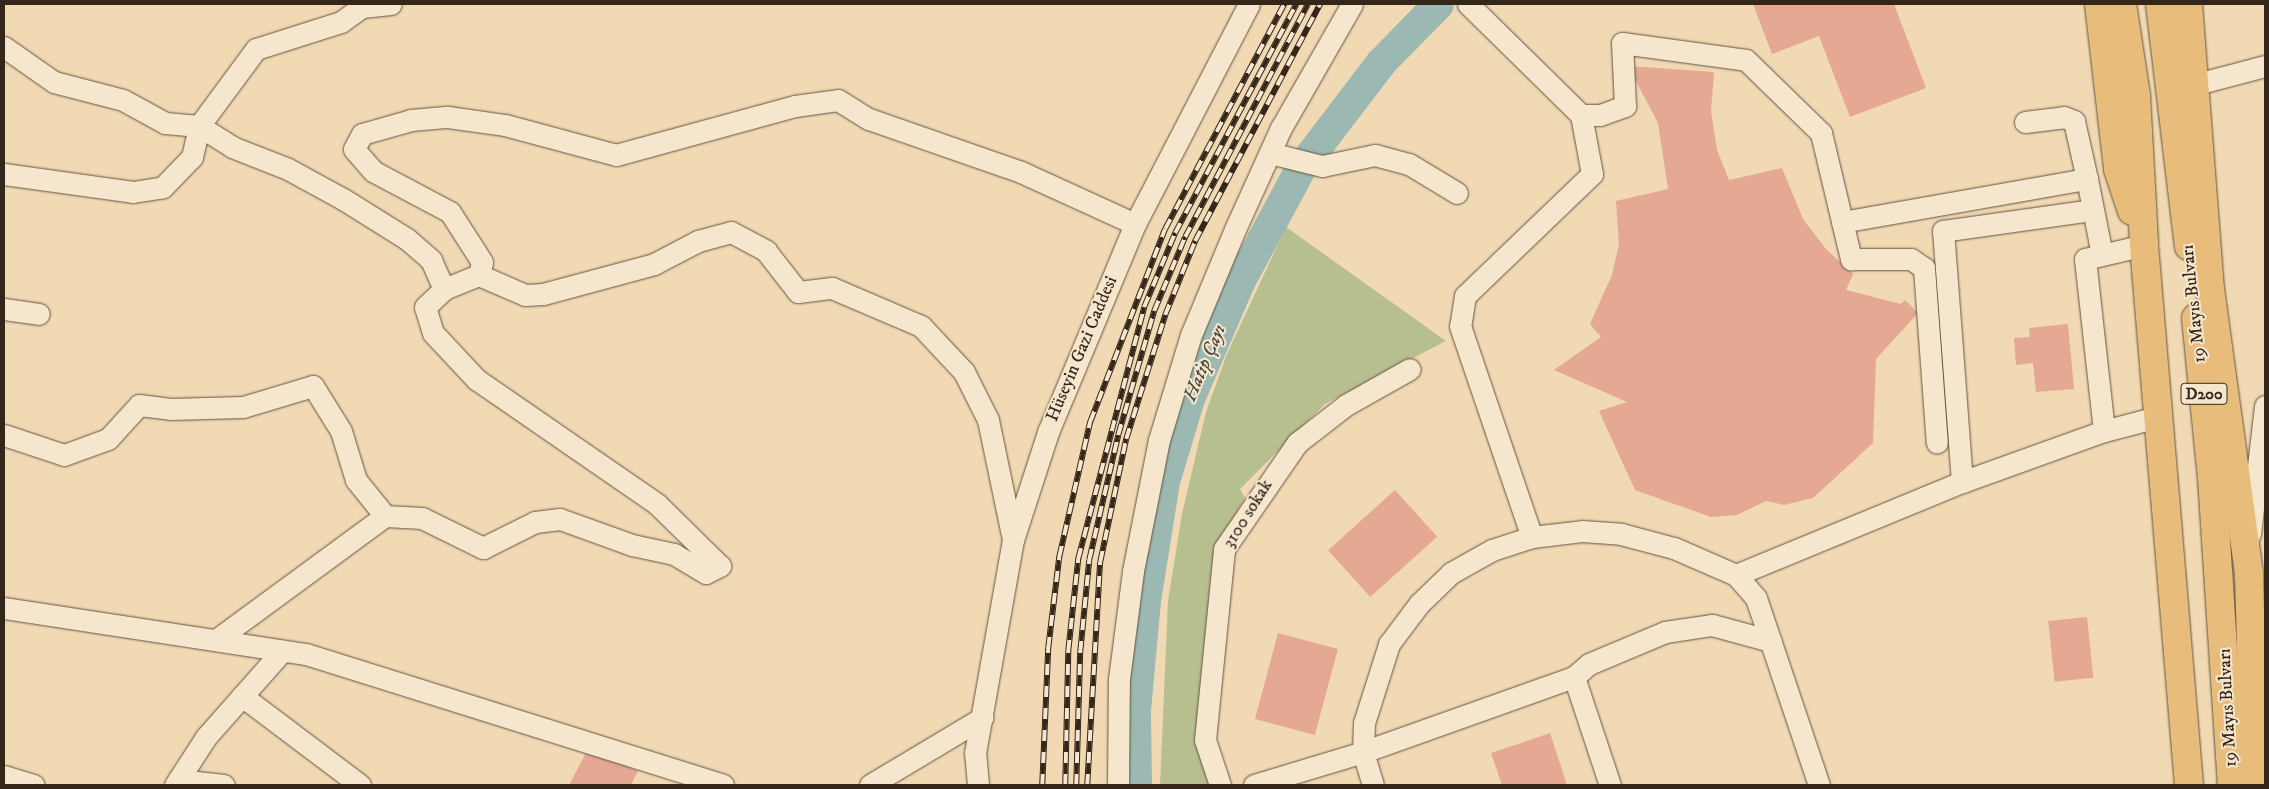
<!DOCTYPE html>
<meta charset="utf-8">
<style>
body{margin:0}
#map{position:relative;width:2269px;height:789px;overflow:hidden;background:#f1d9b3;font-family:"IM FELL DW Pica",serif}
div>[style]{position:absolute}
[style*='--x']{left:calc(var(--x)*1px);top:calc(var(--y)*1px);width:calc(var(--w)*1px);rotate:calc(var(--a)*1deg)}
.green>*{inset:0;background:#b8bf8e}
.river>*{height:31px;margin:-15.5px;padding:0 15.5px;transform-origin:15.5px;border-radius:15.5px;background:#9bb9b2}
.building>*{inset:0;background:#e4a893;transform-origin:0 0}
.roads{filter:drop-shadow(0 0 1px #635340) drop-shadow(0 0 1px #635340)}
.minor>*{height:21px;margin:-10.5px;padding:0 10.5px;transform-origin:10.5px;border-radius:10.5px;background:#f6e6ce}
.highway>*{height:28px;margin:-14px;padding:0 14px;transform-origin:14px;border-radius:14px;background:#e8bc7a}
.rail>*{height:5.5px;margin-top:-2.75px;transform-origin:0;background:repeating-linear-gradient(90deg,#f6e6ce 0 11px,#342619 0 22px);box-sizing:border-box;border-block:1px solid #342619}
span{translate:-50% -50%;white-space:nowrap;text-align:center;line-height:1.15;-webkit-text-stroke:4px #f6e6ce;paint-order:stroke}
.shield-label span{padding:1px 4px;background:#f6e6ce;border:1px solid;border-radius:4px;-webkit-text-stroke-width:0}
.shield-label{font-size:16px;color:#342619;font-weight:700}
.street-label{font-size:18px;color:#342619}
.water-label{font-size:19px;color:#4e4b3f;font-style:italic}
.frame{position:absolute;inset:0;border:5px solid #342619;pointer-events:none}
</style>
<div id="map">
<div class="green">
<div style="clip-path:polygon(1286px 227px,1446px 341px,1325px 404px,1240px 489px,1245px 498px,1215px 548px,1213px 785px,1160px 785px,1168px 601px,1182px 514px,1206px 412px,1227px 354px)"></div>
</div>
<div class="river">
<div style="--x:1136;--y:785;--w:75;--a:-90.8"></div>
<div style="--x:1135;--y:710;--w:110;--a:-84.8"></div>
<div style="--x:1145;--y:600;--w:121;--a:-80.9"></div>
<div style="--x:1164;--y:481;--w:87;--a:-73.2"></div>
<div style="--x:1189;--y:398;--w:126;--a:-66.7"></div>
<div style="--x:1239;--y:282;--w:131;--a:-61.7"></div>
<div style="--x:1301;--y:167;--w:132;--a:-52.7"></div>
<div style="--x:1381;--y:62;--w:81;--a:-45.5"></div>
</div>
<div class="building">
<div style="clip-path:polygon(1753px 4px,1894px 4px,1926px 88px,1850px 117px,1819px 36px,1772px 54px)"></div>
<div style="clip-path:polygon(1628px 66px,1714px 72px,1711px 111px,1717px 150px,1729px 180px,1782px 168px,1803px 219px,1826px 249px,1853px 274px,1846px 290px,1901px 304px,1905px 300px,1918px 313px,1876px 359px,1873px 443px,1813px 498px,1784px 505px,1766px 501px,1737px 515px,1711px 517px,1635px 490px,1599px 411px,1627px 402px,1554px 370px,1601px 337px,1590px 324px,1612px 275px,1619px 244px,1616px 201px,1668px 189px,1658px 123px)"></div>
<div style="clip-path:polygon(2068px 324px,2074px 389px,2036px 392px,2033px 363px,2016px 365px,2014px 338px,2030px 337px,2029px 328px)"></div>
<div style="left:1395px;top:490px;width:63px;height:90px;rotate:48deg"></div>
<div style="left:2087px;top:617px;width:61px;height:39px;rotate:84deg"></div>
<div style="left:1278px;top:633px;width:62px;height:89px;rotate:15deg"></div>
<div style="clip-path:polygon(1550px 733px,1567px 785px,1502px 785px,1491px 753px)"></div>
<div style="clip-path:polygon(588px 749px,638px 771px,631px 785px,569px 785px)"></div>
</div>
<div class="roads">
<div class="minor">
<div style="--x:1468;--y:4;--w:158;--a:44.5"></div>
<div style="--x:1581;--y:115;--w:60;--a:79.4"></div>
<div style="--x:1592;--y:174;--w:176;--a:136.2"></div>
<div style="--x:1465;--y:296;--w:30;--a:99"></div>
<div style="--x:1460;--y:326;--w:223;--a:71.2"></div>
<div style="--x:1532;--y:537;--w:50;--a:-6.8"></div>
<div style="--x:1582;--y:531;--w:39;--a:4"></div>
<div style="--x:1621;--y:534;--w:55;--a:14.8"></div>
<div style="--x:1674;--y:548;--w:68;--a:23.5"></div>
<div style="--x:1736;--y:575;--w:30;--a:49"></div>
<div style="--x:1756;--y:598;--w:197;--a:71.4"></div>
<div style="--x:4;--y:47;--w:61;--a:35"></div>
<div style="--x:54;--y:82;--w:71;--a:14.6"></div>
<div style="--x:123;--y:100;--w:48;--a:28.7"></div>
<div style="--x:165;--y:123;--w:34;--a:5"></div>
<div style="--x:199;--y:126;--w:39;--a:32"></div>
<div style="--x:232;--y:147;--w:60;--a:21.4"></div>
<div style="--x:288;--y:169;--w:63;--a:28.6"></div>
<div style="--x:343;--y:199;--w:75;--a:32"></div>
<div style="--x:407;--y:239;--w:32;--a:41"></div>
<div style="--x:431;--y:260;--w:32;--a:66"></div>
<div style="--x:2197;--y:84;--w:70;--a:-14.8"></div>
<div style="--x:1581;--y:115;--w:19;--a:0"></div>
<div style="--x:1600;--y:115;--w:27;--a:-20"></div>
<div style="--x:1625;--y:106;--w:63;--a:-92.7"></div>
<div style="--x:1622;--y:43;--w:125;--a:7.8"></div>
<div style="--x:1746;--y:60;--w:105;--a:44.2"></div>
<div style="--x:1821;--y:133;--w:130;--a:76.6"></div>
<div style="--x:1851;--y:259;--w:60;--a:0"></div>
<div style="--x:1911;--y:259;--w:16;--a:35"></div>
<div style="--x:1924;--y:268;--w:175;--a:85.8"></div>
<div style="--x:2025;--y:122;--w:39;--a:-7"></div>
<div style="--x:2064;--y:117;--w:11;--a:22"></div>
<div style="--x:2074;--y:121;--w:59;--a:77.4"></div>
<div style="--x:1270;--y:153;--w:54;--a:14"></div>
<div style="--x:1322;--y:166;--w:54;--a:-11.7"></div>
<div style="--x:1375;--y:155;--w:35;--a:15"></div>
<div style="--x:1409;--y:164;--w:56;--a:31.1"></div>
<div style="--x:4;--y:174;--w:130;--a:7.9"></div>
<div style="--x:133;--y:192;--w:30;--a:-9"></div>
<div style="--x:163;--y:187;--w:42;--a:-46"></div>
<div style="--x:192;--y:157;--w:32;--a:-77"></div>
<div style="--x:199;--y:126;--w:96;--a:-53.5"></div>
<div style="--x:256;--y:49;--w:89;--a:-17.6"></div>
<div style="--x:341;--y:22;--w:26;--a:-36"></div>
<div style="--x:362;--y:7;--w:29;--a:-6"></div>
<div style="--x:1842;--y:222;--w:249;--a:-10"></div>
<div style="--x:2087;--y:179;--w:77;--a:78.8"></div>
<div style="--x:479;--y:275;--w:50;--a:23.5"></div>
<div style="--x:525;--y:295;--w:18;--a:-3"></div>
<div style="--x:543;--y:294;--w:115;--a:-15.1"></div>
<div style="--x:654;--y:264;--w:50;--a:-27.6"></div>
<div style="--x:698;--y:241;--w:34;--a:-15"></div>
<div style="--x:731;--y:232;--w:40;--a:28"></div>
<div style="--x:766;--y:251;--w:52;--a:52"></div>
<div style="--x:798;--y:292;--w:34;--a:-7"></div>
<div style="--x:832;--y:288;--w:97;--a:23.1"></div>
<div style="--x:921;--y:326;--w:63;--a:46.9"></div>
<div style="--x:964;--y:372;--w:54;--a:63.4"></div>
<div style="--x:988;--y:420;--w:117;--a:78.2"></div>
<div style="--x:4;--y:309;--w:35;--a:8"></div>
<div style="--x:2104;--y:431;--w:173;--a:-96.3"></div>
<div style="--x:2085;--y:259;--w:61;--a:-13.3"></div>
<div style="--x:4;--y:435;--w:63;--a:18.4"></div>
<div style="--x:64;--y:455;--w:47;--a:-20"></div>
<div style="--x:108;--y:439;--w:46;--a:-47.6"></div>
<div style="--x:139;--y:405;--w:32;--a:7"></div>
<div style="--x:171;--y:409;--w:72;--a:-1.6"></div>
<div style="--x:243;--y:407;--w:73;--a:-16.7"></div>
<div style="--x:313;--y:386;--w:53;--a:58.1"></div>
<div style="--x:341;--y:431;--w:51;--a:73"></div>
<div style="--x:356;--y:480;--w:46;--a:51.1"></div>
<div style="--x:1962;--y:482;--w:252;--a:-94.3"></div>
<div style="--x:1943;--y:231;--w:150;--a:-8"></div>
<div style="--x:2250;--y:534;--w:129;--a:-83.3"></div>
<div style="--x:1736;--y:575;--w:244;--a:-22.4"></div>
<div style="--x:1962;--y:482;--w:151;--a:-19.8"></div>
<div style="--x:2104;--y:431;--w:59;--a:-14.7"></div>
<div style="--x:4;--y:608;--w:305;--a:8.7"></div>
<div style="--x:306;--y:654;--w:437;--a:17.4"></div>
<div style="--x:216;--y:640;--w:210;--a:-36.3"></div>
<div style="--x:385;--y:516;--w:37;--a:3"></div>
<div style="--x:422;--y:518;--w:68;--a:26.2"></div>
<div style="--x:483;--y:548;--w:58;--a:-26.6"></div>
<div style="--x:535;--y:522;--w:25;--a:-7"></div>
<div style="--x:560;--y:519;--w:77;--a:19.9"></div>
<div style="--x:632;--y:545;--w:43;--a:12.1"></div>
<div style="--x:674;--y:554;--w:37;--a:31"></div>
<div style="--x:706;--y:573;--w:16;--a:-27"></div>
<div style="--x:720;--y:566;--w:88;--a:-135.5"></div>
<div style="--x:657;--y:504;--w:219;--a:-145.4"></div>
<div style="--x:477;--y:380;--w:64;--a:-133.1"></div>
<div style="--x:433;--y:333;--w:27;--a:-107"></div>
<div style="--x:425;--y:307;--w:26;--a:-43"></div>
<div style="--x:444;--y:289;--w:38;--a:-22"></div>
<div style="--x:479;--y:275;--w:13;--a:-77"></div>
<div style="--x:482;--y:262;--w:59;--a:-122.6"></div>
<div style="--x:450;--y:212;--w:87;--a:-152"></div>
<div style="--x:373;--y:171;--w:29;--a:-131"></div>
<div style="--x:354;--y:149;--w:17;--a:-62"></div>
<div style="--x:362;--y:134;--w:51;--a:-15.9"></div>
<div style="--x:411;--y:120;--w:37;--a:-5"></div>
<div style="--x:448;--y:117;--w:58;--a:8"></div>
<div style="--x:505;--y:125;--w:115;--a:15.1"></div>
<div style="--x:616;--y:155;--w:186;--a:-15.3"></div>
<div style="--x:795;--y:106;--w:43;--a:-7.9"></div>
<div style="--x:838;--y:100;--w:36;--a:32"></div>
<div style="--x:869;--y:119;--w:161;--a:19.2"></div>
<div style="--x:1021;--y:172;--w:125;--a:24.5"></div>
<div style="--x:1574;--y:677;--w:114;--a:71.6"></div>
<div style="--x:242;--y:696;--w:148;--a:37"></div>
<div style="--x:4;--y:776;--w:31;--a:17"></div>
<div style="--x:178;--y:780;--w:46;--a:6.2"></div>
<div style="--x:175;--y:785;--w:57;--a:-57.1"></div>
<div style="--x:206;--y:737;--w:115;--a:-48.5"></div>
<div style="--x:870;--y:785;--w:131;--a:-30.9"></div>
<div style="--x:978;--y:785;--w:32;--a:-95"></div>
<div style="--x:975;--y:753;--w:216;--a:-79.9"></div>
<div style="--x:1013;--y:540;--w:114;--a:-72"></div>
<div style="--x:1048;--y:432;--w:225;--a:-67.3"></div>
<div style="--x:1135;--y:224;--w:248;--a:-62.6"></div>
<div style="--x:1118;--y:785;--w:106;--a:-89.5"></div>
<div style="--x:1119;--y:679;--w:109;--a:-82.6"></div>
<div style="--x:1133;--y:571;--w:134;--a:-78.8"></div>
<div style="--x:1159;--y:440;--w:110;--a:-73.1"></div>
<div style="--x:1191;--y:335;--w:117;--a:-67.4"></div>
<div style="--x:1236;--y:227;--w:109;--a:-65.6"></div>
<div style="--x:1281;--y:128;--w:143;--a:-60.2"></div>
<div style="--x:1220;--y:785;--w:47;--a:-108.4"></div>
<div style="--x:1205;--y:740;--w:192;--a:-84.3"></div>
<div style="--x:1224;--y:549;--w:129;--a:-55.4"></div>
<div style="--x:1297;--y:443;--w:62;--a:-37.8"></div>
<div style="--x:1346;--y:405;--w:73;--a:-29.4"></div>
<div style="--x:1254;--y:785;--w:114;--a:-16.8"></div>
<div style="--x:1363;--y:752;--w:224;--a:-19.6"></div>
<div style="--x:1574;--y:677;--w:20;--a:-41"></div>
<div style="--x:1589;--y:664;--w:82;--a:-22.8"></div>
<div style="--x:1665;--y:632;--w:48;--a:-8.5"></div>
<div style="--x:1712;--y:625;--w:61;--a:15.2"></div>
<div style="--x:1373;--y:785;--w:34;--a:-107"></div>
<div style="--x:1363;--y:752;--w:29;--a:-88"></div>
<div style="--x:1364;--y:723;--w:83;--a:-72.4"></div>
<div style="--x:1389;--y:644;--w:50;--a:-53.1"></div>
<div style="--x:1419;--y:604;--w:45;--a:-44.1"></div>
<div style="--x:1451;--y:573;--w:47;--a:-29.3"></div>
<div style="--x:1492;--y:550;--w:42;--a:-18"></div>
</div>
<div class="highway">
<div style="--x:2099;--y:4;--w:166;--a:83.4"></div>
<div style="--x:2118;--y:169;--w:44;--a:71.6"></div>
<div style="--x:2122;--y:4;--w:92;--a:81.3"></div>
<div style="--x:2136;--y:95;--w:150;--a:86.9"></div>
<div style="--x:2144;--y:245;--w:542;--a:85.24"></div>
<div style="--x:2160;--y:4;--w:244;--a:83.2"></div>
<div style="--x:2188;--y:4;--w:286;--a:85.6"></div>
<div style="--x:2210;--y:289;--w:288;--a:82.2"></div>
<div style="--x:2249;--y:574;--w:211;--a:88.4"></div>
<div style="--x:2196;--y:318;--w:161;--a:84.3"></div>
<div style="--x:2212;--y:478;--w:308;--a:86.3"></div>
</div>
</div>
<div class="rail">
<div style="--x:1042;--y:785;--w:137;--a:-87.5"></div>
<div style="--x:1048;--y:648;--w:92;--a:-83.1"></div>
<div style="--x:1059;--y:557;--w:139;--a:-77.1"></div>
<div style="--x:1090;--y:422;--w:207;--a:-68.8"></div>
<div style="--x:1165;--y:229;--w:255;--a:-62.1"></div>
<div style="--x:1065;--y:785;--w:134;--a:-88.7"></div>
<div style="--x:1068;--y:651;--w:93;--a:-83.8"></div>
<div style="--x:1078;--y:559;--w:260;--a:-75.3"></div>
<div style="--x:1144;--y:307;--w:80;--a:-67.3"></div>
<div style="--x:1175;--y:233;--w:259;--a:-62.1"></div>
<div style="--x:1076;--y:785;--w:133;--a:-88.3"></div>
<div style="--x:1080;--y:652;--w:92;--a:-84.4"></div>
<div style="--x:1089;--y:560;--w:128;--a:-76.9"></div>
<div style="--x:1118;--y:435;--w:129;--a:-73.8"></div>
<div style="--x:1154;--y:311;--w:80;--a:-67.3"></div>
<div style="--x:1185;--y:237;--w:263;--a:-62.2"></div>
<div style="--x:1087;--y:785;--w:223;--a:-86.7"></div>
<div style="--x:1100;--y:562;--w:126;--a:-78.1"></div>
<div style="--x:1126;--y:439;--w:130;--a:-72.5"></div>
<div style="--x:1165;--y:315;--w:80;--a:-67.9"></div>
<div style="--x:1195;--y:241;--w:268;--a:-62.2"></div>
</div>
<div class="shield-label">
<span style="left:2204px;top:394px">D200</span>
</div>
<div class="street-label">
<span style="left:2194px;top:304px;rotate:-96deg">19 Mayıs Bulvarı</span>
<span style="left:1082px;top:349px;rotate:-67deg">Hüseyin Gazi Caddesi</span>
<span style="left:1248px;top:514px;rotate:-58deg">3100 sokak</span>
<span style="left:2228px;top:708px;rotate:-93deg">19 Mayıs Bulvarı</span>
</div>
<div class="water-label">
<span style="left:1205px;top:363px;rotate:-67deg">Hatip Çayı</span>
</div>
<div class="frame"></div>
</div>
